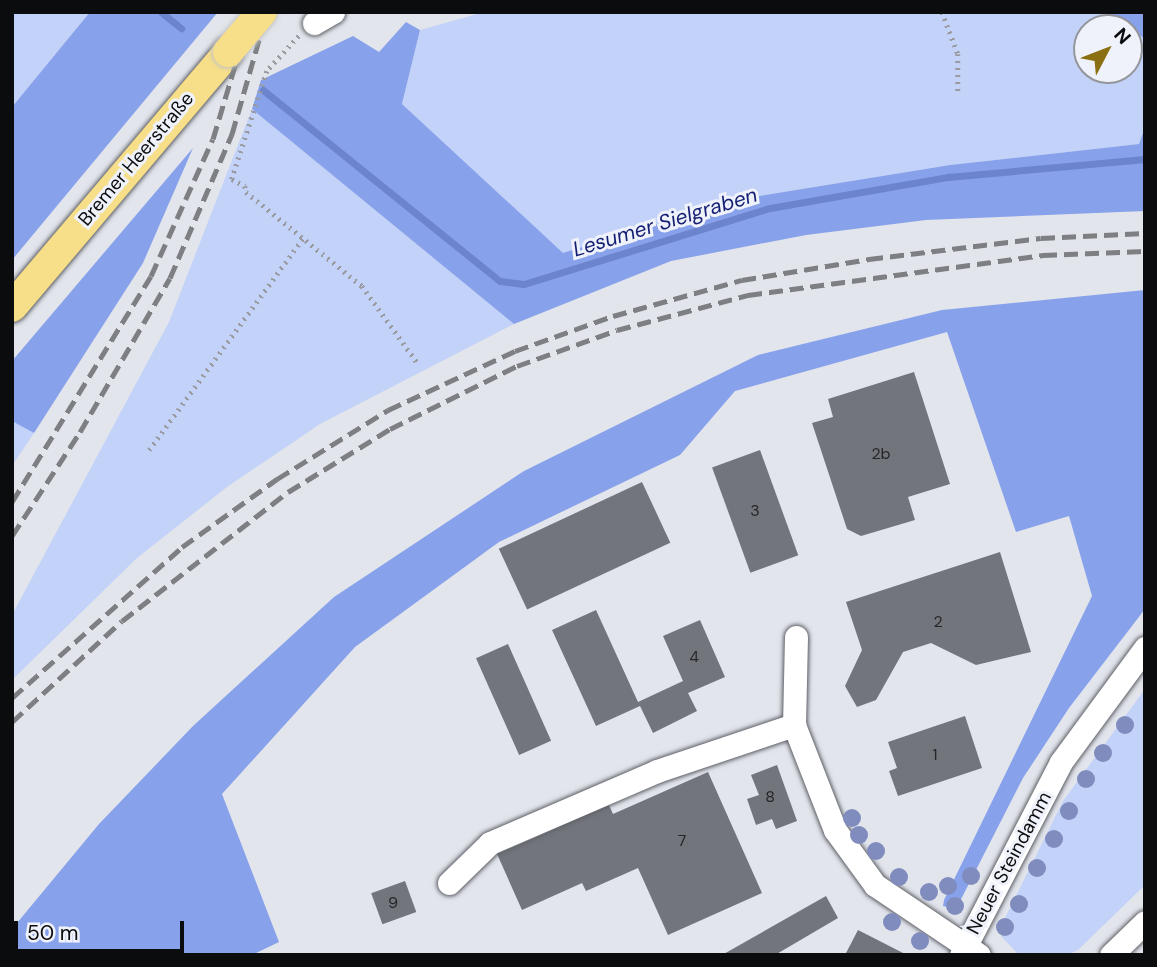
<!DOCTYPE html>
<meta charset="utf-8">
<style>
body{margin:0}
#map{position:relative;width:1157px;height:967px;overflow:hidden;background:#e2e5ec;font-family:"DM Sans",sans-serif}
div>[style]{position:absolute}
[style*='--x']{left:calc(var(--x)*1px);top:calc(var(--y)*1px);width:calc(var(--w)*1px);rotate:calc(var(--a)*1deg)}
.green>*{inset:0;background:#c3d2f9}
.forest>*{inset:0;background:#88a1eb}
.stream>*{height:7px;margin:-3.5px;padding:0 3.5px;transform-origin:3.5px;border-radius:3.5px;background:#6c84cb}
.building>*{inset:0;background:#72757c;transform-origin:0 0}
.path>*{height:4.5px;margin-top:-2.25px;transform-origin:0;background:repeating-linear-gradient(90deg,#999ba1 0 2px,transparent 0 7px)}
.roads{filter:drop-shadow(0 0 2px #5d5f66) drop-shadow(0 0 2px #5d5f66)}
.minor>*{height:23px;margin:-11.5px;padding:0 11.5px;transform-origin:11.5px;border-radius:11.5px;background:#fff}
.major>*{height:30px;margin:-15px;padding:0 15px;transform-origin:15px;border-radius:15px;background:#f7de88}
.rail>*{height:5px;margin-top:-2.5px;transform-origin:0;background:repeating-linear-gradient(90deg,#7d7f83 0 14px,transparent 0 21px)}
.bridges{filter:drop-shadow(0 0 2px #c4c5c5) drop-shadow(0 0 2px #c4c5c5)}
.major-bridge>*{height:30px;margin:-15px;padding:0 15px;transform-origin:15px;border-radius:15px;background:#f7de88}
.trees>*{width:18px;height:18px;margin:-9px;border-radius:50%;background:#808cbe}
span{translate:-50% -50%;white-space:nowrap;text-align:center;line-height:1.15;-webkit-text-stroke:6px #eff2fa;paint-order:stroke}
.number-label{font-size:16px;color:#25262a}
.number-label span{-webkit-text-stroke-width:0}
.street-label{font-size:19px;color:#0b0c0e}
.water-label{font-size:21px;color:#141f73;font-style:italic}
.frame{position:absolute;inset:0;border:14px solid #0b0c0e;pointer-events:none}
.north{position:absolute;left:1073px;top:14px;width:70px;height:70px;box-sizing:border-box;background:#eff2fa;border:2px solid #94969c;border-radius:50%;rotate:48deg;font-size:19px;font-weight:700;line-height:28px;text-align:center;color:#0b0c0e}
.north::after{content:'';display:block;margin:auto;width:24px;height:32px;background:#8a7012;clip-path:polygon(50% 0,100% 100%,50% 72%,0 100%)}
.scale{position:absolute;left:14px;top:921px;width:170px;height:32px;box-sizing:border-box;border:4px solid #0b0c0e;border-top:0;padding-left:9px;font-size:21px;line-height:24px;white-space:nowrap;color:#0b0c0e;-webkit-text-stroke:5px #eff2fa;paint-order:stroke}
</style>
<div id="map">
<div class="green">
<div style="clip-path:polygon(12px 12px,90px 12px,12px 107px)"></div>
<div style="clip-path:polygon(evenodd,484px 12px,1107px 12px,1145px 39px,1145px 127px,1139px 144px,950px 165px,734px 200px,563px 254px,402px 104px,420px 30px,484px 12px,1087px 28px,1129px 28px,1129px 70px,1087px 70px,1087px 28px)"></div>
<div style="clip-path:polygon(252px 109px,514px 324px,320px 424px,227px 487px,137px 558px,12px 680px,12px 615px,169px 322px)"></div>
<div style="clip-path:polygon(15px 418px,34px 433px,12px 466px,12px 421px)"></div>
<div style="clip-path:polygon(1145px 689px,1145px 885px,1078px 950px,1067px 955px,1019px 955px,1001px 936px,1005px 918px,1063px 801px)"></div>
</div>
<div class="forest">
<div style="clip-path:polygon(90px 12px,218px 12px,12px 260px,12px 107px)"></div>
<div style="clip-path:polygon(1107px 12px,1145px 12px,1145px 39px)"></div>
<div style="clip-path:polygon(406px 22px,420px 30px,402px 104px,563px 253px,734px 200px,950px 165px,1139px 144px,1145px 127px,1145px 211px,926px 220px,806px 235px,671px 261px,514px 324px,252px 109px,261px 80px,353px 36px,379px 52px)"></div>
<div style="clip-path:polygon(193px 148px,143px 263px,34px 433px,12px 421px,12px 361px)"></div>
<div style="clip-path:polygon(1145px 290px,1145px 609px,1069px 708px,1023px 778px,956px 909px,943px 906px,944px 900px,1092px 596px,1069px 516px,1016px 532px,947px 332px,735px 391px,680px 455px,499px 542px,355px 647px,222px 794px,279px 942px,252px 955px,12px 955px,12px 929px,99px 824px,193px 726px,334px 597px,524px 471px,758px 355px,942px 310px)"></div>
</div>
<div class="stream">
<div style="--x:161;--y:12;--w:26;--a:39"></div>
<div style="--x:263;--y:90;--w:304;--a:38.9"></div>
<div style="--x:500;--y:281;--w:24;--a:7"></div>
<div style="--x:524;--y:284;--w:257;--a:-17.2"></div>
<div style="--x:770;--y:208;--w:181;--a:-9.9"></div>
<div style="--x:948;--y:177;--w:198;--a:-5.2"></div>
</div>
<div class="building">
<div style="clip-path:polygon(914px 372px,950px 484px,908px 497px,915px 520px,861px 536px,847px 529px,812px 423px,833px 417px,828px 399px)"></div>
<div style="left:760px;top:450px;width:112px;height:51px;rotate:70deg"></div>
<div style="left:642px;top:482px;width:67px;height:158px;rotate:65deg"></div>
<div style="clip-path:polygon(1000px 552px,1031px 652px,976px 665px,931px 643px,903px 652px,876px 700px,857px 707px,845px 686px,862px 650px,846px 602px)"></div>
<div style="clip-path:polygon(596px 610px,638px 702px,683px 681px,663px 636px,700px 620px,725px 677px,688px 693px,697px 711px,653px 733px,640px 706px,596px 726px,552px 630px)"></div>
<div style="left:508px;top:644px;width:106px;height:35px;rotate:66deg"></div>
<div style="clip-path:polygon(965px 716px,982px 768px,898px 796px,889px 771px,897px 768px,888px 742px)"></div>
<div style="clip-path:polygon(777px 765px,797px 821px,776px 829px,772px 819px,756px 825px,747px 799px,759px 795px,751px 775px)"></div>
<div style="clip-path:polygon(708px 772px,762px 893px,668px 935px,638px 868px,586px 891px,582px 883px,522px 910px,497px 854px,609px 805px,613px 814px)"></div>
<div style="left:405px;top:881px;width:33px;height:36px;rotate:70deg"></div>
<div style="clip-path:polygon(826px 896px,838px 918px,775px 955px,722px 955px)"></div>
<div style="clip-path:polygon(858px 930px,907px 955px,845px 955px)"></div>
</div>
<div class="path">
<div style="--x:942;--y:12;--w:45;--a:69.1"></div>
<div style="--x:958;--y:54;--w:41;--a:90"></div>
<div style="--x:299;--y:36;--w:47;--a:132.4"></div>
<div style="--x:267;--y:71;--w:114;--a:108"></div>
<div style="--x:232;--y:179;--w:15;--a:28"></div>
<div style="--x:245;--y:186;--w:6;--a:81"></div>
<div style="--x:246;--y:192;--w:149;--a:39"></div>
<div style="--x:362;--y:286;--w:97;--a:54.2"></div>
<div style="--x:149;--y:450;--w:262;--a:-54"></div>
</div>
<div class="roads">
<div class="minor">
<div style="--x:314;--y:23;--w:22;--a:-30"></div>
<div style="--x:796;--y:637;--w:88;--a:91.3"></div>
<div style="--x:794;--y:725;--w:113;--a:68.7"></div>
<div style="--x:835;--y:830;--w:68;--a:54"></div>
<div style="--x:875;--y:885;--w:125;--a:33.9"></div>
<div style="--x:449;--y:883;--w:57;--a:-44.3"></div>
<div style="--x:490;--y:843;--w:182;--a:-23.3"></div>
<div style="--x:657;--y:771;--w:145;--a:-18.6"></div>
<div style="--x:961;--y:955;--w:217;--a:-62.6"></div>
<div style="--x:1061;--y:762;--w:142;--a:-53.6"></div>
<div style="--x:1111;--y:955;--w:47;--a:-44.1"></div>
</div>
<div class="major">
<div style="--x:12;--y:307;--w:334;--a:-49.7"></div>
</div>
</div>
<div class="rail">
<div style="--x:12;--y:502;--w:265;--a:-58.4"></div>
<div style="--x:151;--y:276;--w:150;--a:-65.7"></div>
<div style="--x:213;--y:139;--w:133;--a:-73.3"></div>
<div style="--x:12;--y:536;--w:124;--a:-56.8"></div>
<div style="--x:80;--y:432;--w:178;--a:-59.7"></div>
<div style="--x:170;--y:278;--w:157;--a:-66.7"></div>
<div style="--x:232;--y:134;--w:127;--a:-74"></div>
<div style="--x:12;--y:698;--w:227;--a:-41.6"></div>
<div style="--x:182;--y:547;--w:117;--a:-35.6"></div>
<div style="--x:277;--y:479;--w:131;--a:-31.9"></div>
<div style="--x:388;--y:410;--w:140;--a:-24.9"></div>
<div style="--x:515;--y:351;--w:104;--a:-19.7"></div>
<div style="--x:613;--y:316;--w:134;--a:-15.6"></div>
<div style="--x:742;--y:280;--w:129;--a:-9.4"></div>
<div style="--x:869;--y:259;--w:173;--a:-7"></div>
<div style="--x:1041;--y:238;--w:104;--a:-2.8"></div>
<div style="--x:12;--y:722;--w:149;--a:-42.6"></div>
<div style="--x:122;--y:621;--w:210;--a:-37.9"></div>
<div style="--x:288;--y:492;--w:120;--a:-31.7"></div>
<div style="--x:390;--y:429;--w:142;--a:-26.4"></div>
<div style="--x:517;--y:366;--w:106;--a:-19.8"></div>
<div style="--x:617;--y:330;--w:136;--a:-15"></div>
<div style="--x:748;--y:295;--w:298;--a:-7.7"></div>
<div style="--x:1043;--y:255;--w:102;--a:-2.2"></div>
</div>
<div class="bridges">
<div class="major-bridge">
<div style="--x:228;--y:52;--w:52;--a:-49.6"></div>
</div>
</div>
<div class="trees">
<div style="left:1125px;top:725px"></div>
<div style="left:1103px;top:753px"></div>
<div style="left:1086px;top:779px"></div>
<div style="left:1069px;top:811px"></div>
<div style="left:852px;top:818px"></div>
<div style="left:859px;top:835px"></div>
<div style="left:1054px;top:839px"></div>
<div style="left:876px;top:851px"></div>
<div style="left:1037px;top:868px"></div>
<div style="left:971px;top:876px"></div>
<div style="left:899px;top:877px"></div>
<div style="left:948px;top:886px"></div>
<div style="left:929px;top:892px"></div>
<div style="left:1019px;top:904px"></div>
<div style="left:955px;top:906px"></div>
<div style="left:892px;top:922px"></div>
<div style="left:1005px;top:927px"></div>
<div style="left:920px;top:941px"></div>
</div>
<div class="number-label">
<span style="left:881px;top:454px">2b</span>
<span style="left:755px;top:511px">3</span>
<span style="left:938px;top:622px">2</span>
<span style="left:694px;top:657px">4</span>
<span style="left:935px;top:755px">1</span>
<span style="left:770px;top:797px">8</span>
<span style="left:682px;top:841px">7</span>
<span style="left:393px;top:903px">9</span>
</div>
<div class="street-label">
<span style="left:136px;top:159px;rotate:-50deg">Bremer Heerstraße</span>
<span style="left:1009px;top:863px;rotate:-62deg">Neuer Steindamm</span>
</div>
<div class="water-label">
<span style="left:665px;top:222px;rotate:-17deg">Lesumer Sielgraben</span>
</div>
<div class="frame"></div>
<div class="north">N</div>
<div class="scale">50 m</div>
</div>
